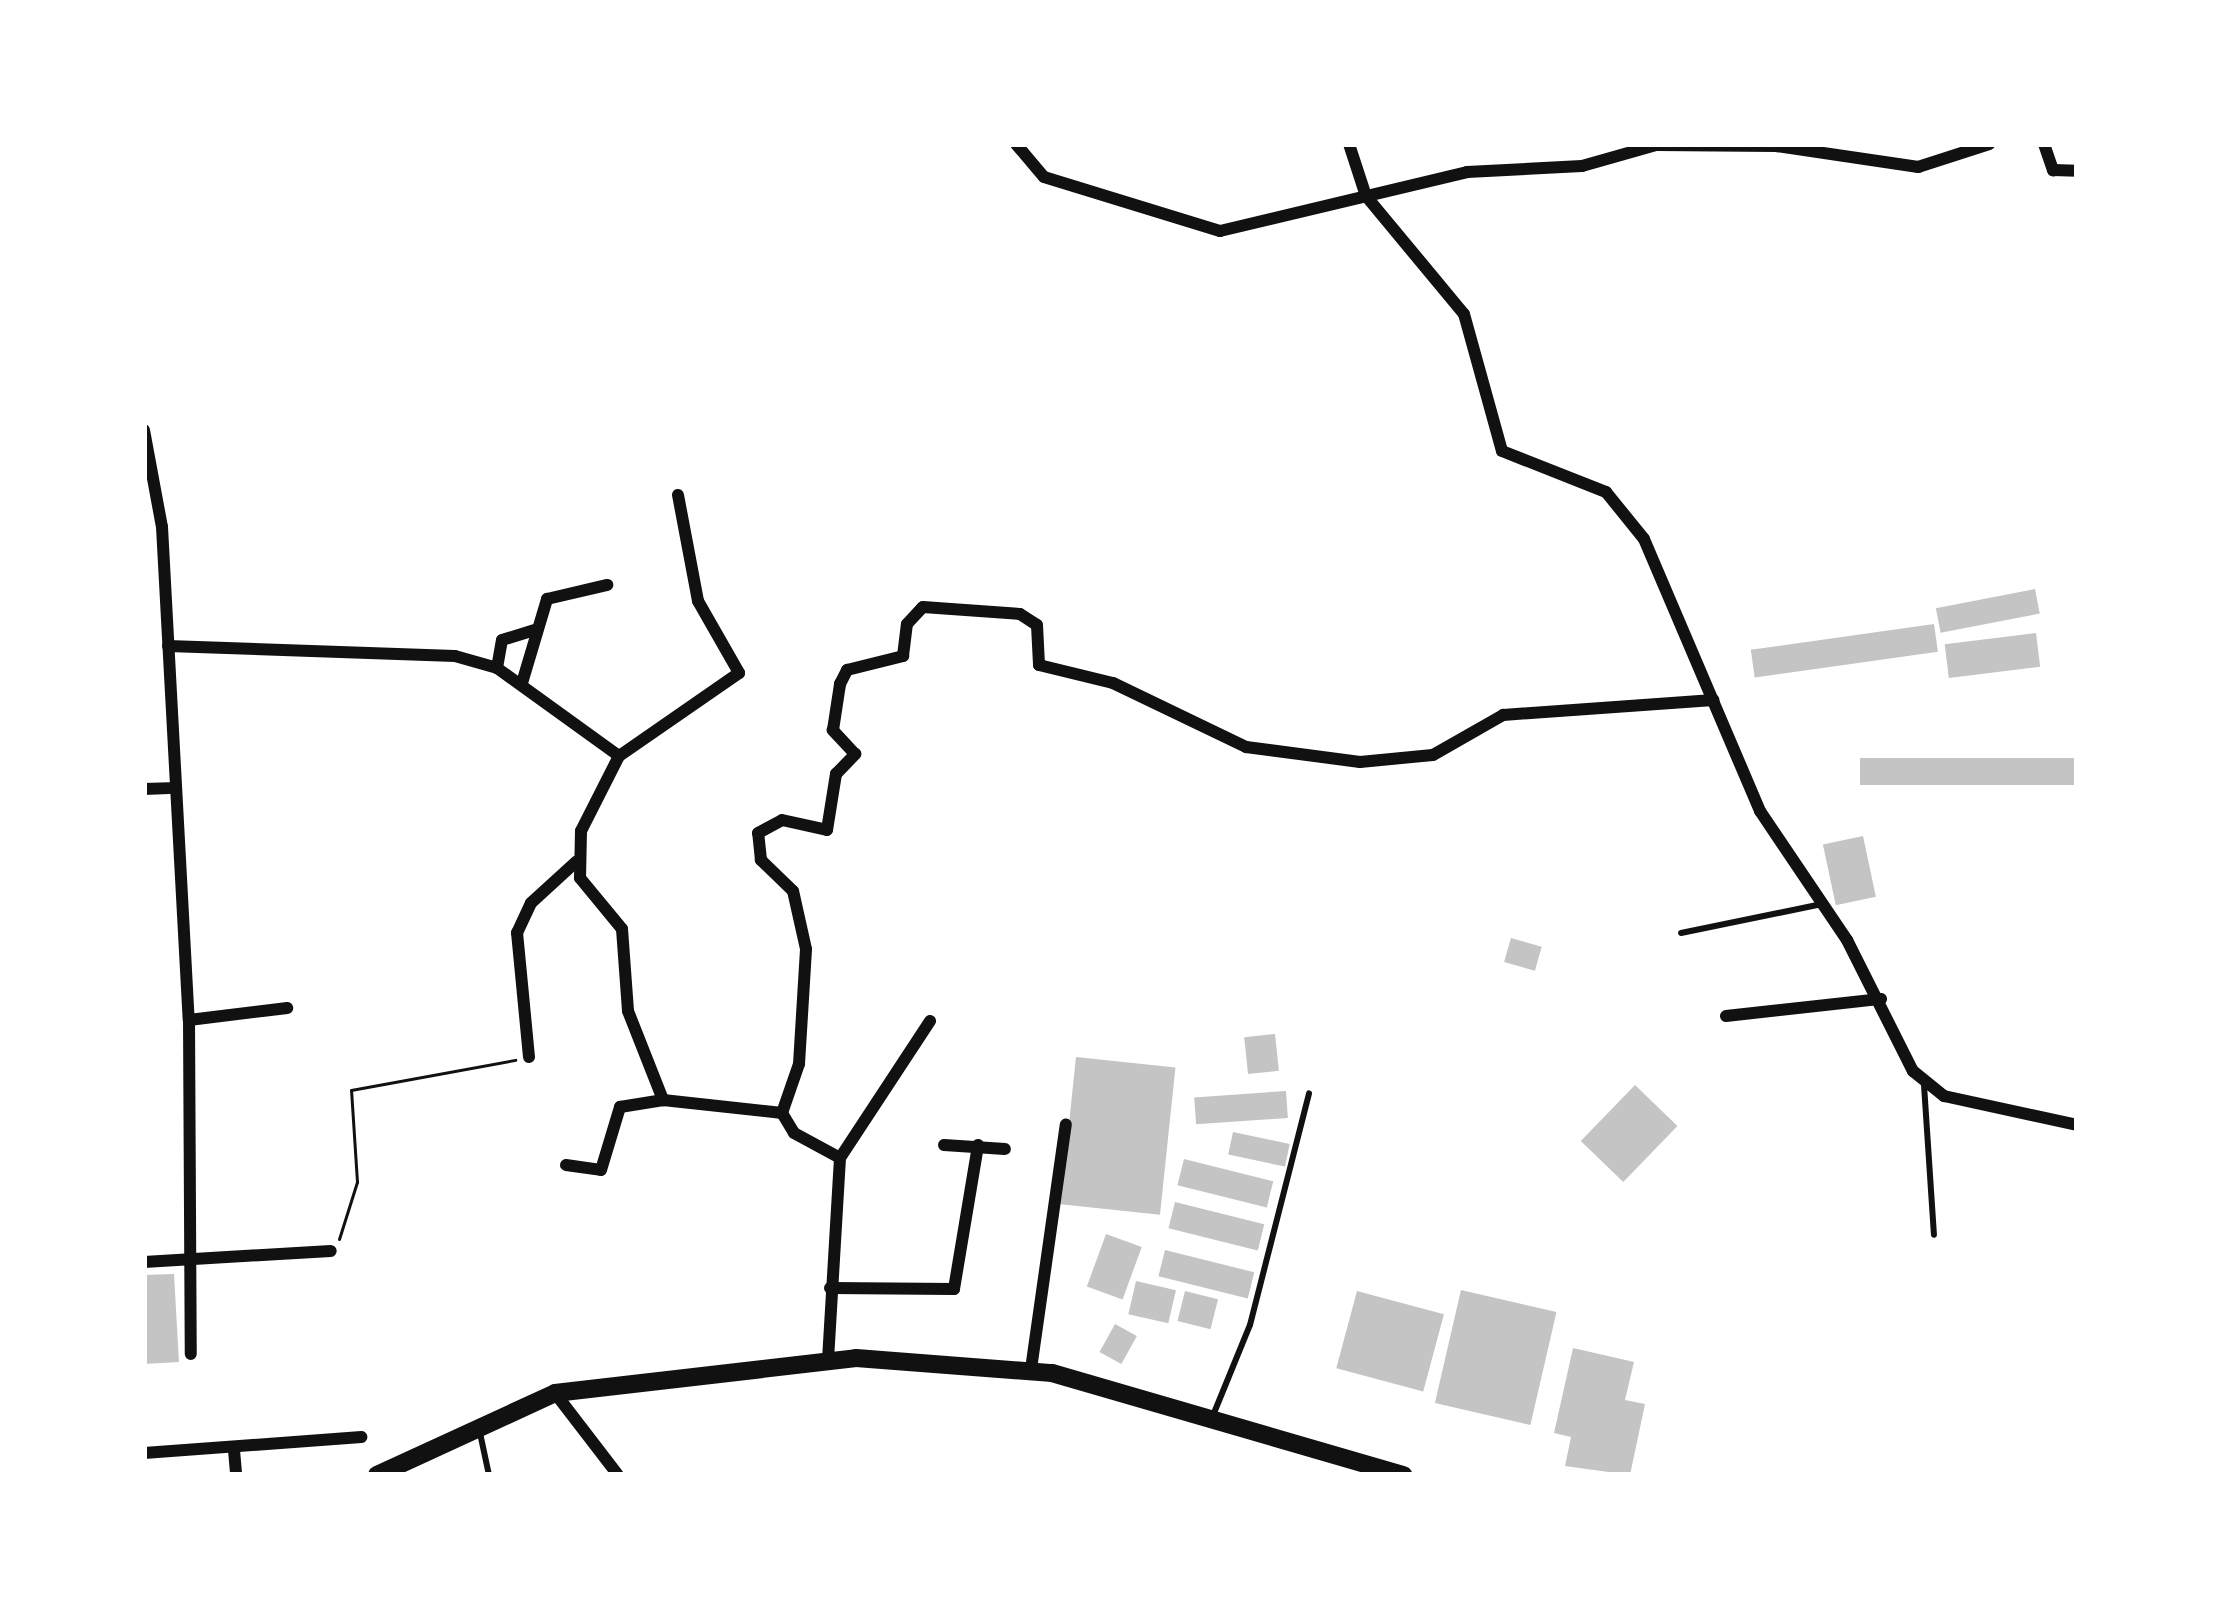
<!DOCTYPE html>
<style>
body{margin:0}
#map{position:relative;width:2221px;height:1619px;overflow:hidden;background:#fff;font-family:Inter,sans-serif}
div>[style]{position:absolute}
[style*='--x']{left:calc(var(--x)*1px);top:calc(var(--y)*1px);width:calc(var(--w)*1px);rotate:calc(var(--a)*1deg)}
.building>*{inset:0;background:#c4c4c4;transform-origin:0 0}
.path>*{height:3px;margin:-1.5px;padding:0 1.5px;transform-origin:1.5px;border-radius:1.5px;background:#111}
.service>*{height:6px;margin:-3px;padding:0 3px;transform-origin:3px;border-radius:3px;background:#111}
.minor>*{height:12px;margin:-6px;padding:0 6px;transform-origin:6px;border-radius:6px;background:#111}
.primary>*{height:18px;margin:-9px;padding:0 9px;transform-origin:9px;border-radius:9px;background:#111}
span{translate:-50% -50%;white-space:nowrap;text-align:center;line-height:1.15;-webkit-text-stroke:9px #fff;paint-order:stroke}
.frame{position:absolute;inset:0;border:147px solid #fff;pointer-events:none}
</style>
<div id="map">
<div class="building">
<div style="left:2035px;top:589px;width:25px;height:101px;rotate:79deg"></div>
<div style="left:1934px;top:624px;width:28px;height:185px;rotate:82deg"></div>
<div style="left:2036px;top:633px;width:34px;height:92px;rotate:83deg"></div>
<div style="left:1860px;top:758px;width:217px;height:27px"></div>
<div style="left:1863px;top:836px;width:62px;height:41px;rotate:78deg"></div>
<div style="left:1511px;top:938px;width:32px;height:25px;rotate:16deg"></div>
<div style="left:1275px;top:1034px;width:37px;height:31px;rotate:84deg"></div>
<div style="left:1076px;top:1057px;width:100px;height:148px;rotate:6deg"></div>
<div style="left:1635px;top:1085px;width:59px;height:78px;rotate:44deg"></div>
<div style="left:1286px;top:1091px;width:27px;height:92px;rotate:86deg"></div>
<div style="left:1233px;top:1132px;width:58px;height:23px;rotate:12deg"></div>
<div style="left:1184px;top:1159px;width:92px;height:27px;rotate:14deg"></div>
<div style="left:1175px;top:1202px;width:92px;height:27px;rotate:14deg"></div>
<div style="left:1106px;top:1234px;width:38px;height:56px;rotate:20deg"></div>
<div style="left:1165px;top:1250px;width:92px;height:27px;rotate:14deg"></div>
<div style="clip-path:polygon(174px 1274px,179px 1362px,144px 1364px,144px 1275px)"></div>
<div style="left:1136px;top:1281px;width:41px;height:34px;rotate:13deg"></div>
<div style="left:1461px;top:1290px;width:98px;height:116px;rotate:13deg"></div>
<div style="left:1185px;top:1291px;width:34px;height:31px;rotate:14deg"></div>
<div style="left:1357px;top:1291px;width:90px;height:80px;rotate:15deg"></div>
<div style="left:1115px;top:1324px;width:25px;height:32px;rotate:29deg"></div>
<div style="clip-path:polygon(1573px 1348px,1634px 1362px,1625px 1400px,1645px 1404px,1630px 1475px,1565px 1466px,1571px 1437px,1554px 1433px)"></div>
</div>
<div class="path">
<div style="--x:339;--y:1239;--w:60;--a:-72.5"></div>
<div style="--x:357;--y:1182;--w:92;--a:-93.7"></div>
<div style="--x:351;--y:1090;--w:167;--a:-10.4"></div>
</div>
<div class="service">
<div style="--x:1681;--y:933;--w:144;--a:-11.6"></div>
<div style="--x:1924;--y:1085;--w:150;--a:86.2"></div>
<div style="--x:1214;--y:1413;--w:95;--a:-67.8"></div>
<div style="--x:1250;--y:1325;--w:239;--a:-75.7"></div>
<div style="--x:480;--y:1433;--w:43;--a:77.9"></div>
</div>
<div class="minor">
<div style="--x:1016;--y:144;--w:43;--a:49.7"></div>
<div style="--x:1044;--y:177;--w:184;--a:17.1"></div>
<div style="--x:1220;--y:231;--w:254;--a:-13.4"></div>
<div style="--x:1467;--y:172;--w:115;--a:-3"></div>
<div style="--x:1582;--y:166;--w:77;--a:-15.8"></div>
<div style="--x:1656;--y:145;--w:120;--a:0.5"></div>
<div style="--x:1776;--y:146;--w:144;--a:8.4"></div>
<div style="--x:1918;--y:167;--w:75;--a:-17.9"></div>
<div style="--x:1349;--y:144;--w:55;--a:71.9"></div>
<div style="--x:1366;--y:196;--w:153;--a:50.3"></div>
<div style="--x:1464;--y:314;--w:142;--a:74.5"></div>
<div style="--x:1502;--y:451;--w:112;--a:21.5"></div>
<div style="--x:1606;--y:492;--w:60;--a:51"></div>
<div style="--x:1644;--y:539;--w:296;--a:66.9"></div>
<div style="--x:1760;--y:811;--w:156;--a:56"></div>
<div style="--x:1847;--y:940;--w:147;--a:63.3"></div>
<div style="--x:1913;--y:1071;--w:40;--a:39"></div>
<div style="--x:1944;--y:1096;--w:136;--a:12.3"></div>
<div style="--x:2044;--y:144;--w:28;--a:71"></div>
<div style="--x:2053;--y:170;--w:24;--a:2"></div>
<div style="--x:144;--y:430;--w:99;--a:79.5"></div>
<div style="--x:162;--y:527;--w:494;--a:86.9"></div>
<div style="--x:189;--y:1020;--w:334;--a:89.7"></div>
<div style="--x:678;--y:495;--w:108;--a:79.3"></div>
<div style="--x:698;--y:601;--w:83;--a:60.3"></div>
<div style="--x:739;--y:673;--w:146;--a:145.3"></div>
<div style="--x:619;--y:756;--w:84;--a:116.9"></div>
<div style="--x:581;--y:831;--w:47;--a:91.2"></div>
<div style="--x:580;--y:878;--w:66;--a:50.5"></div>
<div style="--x:622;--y:929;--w:82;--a:85.8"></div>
<div style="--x:628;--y:1011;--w:96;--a:68.5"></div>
<div style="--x:663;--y:1100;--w:120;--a:6.2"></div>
<div style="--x:782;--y:1113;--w:23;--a:59"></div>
<div style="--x:794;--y:1133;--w:52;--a:28.5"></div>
<div style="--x:840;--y:1158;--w:203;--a:93.4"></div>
<div style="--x:168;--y:646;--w:287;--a:2"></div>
<div style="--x:455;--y:656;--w:44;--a:15.9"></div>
<div style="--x:497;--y:668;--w:150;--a:35.8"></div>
<div style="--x:497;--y:668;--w:28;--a:-80"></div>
<div style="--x:502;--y:640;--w:34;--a:-17"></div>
<div style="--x:522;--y:683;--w:88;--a:-73.4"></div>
<div style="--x:547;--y:599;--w:62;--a:-13.1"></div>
<div style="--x:144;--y:789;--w:25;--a:-2"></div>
<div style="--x:1726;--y:1016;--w:156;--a:-6.3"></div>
<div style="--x:189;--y:1020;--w:99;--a:-7"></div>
<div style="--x:529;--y:1057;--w:125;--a:-95.5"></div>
<div style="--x:517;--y:933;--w:33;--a:-65"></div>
<div style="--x:531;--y:903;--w:62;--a:-42.4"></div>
<div style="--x:782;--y:1113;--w:52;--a:-70.9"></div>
<div style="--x:799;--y:1064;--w:115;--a:-86.5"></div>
<div style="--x:806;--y:949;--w:59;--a:-102.6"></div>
<div style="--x:793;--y:891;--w:45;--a:-135.9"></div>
<div style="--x:761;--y:860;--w:27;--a:-96"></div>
<div style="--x:758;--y:833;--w:27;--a:-28"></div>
<div style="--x:782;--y:820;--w:46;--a:12.5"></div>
<div style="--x:827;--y:830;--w:57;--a:-80.9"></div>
<div style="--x:836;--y:774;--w:28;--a:-46"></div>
<div style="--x:855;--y:754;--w:33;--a:-133"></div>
<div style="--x:833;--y:730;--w:47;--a:-81.3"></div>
<div style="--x:840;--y:684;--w:16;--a:-63"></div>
<div style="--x:847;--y:670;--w:58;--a:-14"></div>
<div style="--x:903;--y:656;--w:32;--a:-83"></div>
<div style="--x:907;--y:624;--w:23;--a:-47"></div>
<div style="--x:923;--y:607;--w:97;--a:4.1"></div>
<div style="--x:1020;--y:614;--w:20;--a:33"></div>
<div style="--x:1037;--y:625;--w:40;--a:87.1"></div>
<div style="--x:1039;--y:665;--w:76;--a:13.7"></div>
<div style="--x:1113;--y:683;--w:148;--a:25.7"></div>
<div style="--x:1246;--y:747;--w:115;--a:7.5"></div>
<div style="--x:1360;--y:762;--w:73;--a:-5.5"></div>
<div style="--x:1433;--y:755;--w:81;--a:-29.7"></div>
<div style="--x:1503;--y:715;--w:211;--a:-4.1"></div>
<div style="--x:944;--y:1145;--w:61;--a:3.8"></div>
<div style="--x:840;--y:1158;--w:164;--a:-56.7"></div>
<div style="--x:566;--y:1165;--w:35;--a:8"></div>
<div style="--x:601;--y:1170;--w:66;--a:-73.2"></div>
<div style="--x:620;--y:1107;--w:44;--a:-9.2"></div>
<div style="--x:144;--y:1262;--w:187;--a:-3.4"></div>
<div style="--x:830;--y:1288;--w:124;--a:0.5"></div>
<div style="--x:954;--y:1289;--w:146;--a:-80.5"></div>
<div style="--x:1031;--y:1369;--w:247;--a:-81.9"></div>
<div style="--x:555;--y:1393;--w:103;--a:52.5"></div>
<div style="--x:234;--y:1450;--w:25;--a:85"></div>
<div style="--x:144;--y:1453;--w:218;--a:-4.2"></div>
</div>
<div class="primary">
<div style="--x:377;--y:1475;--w:196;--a:-24.7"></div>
<div style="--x:555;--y:1393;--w:303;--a:-6.6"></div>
<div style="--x:856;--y:1358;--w:197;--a:4.4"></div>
<div style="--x:1052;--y:1373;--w:366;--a:16.2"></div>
</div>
<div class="frame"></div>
</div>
